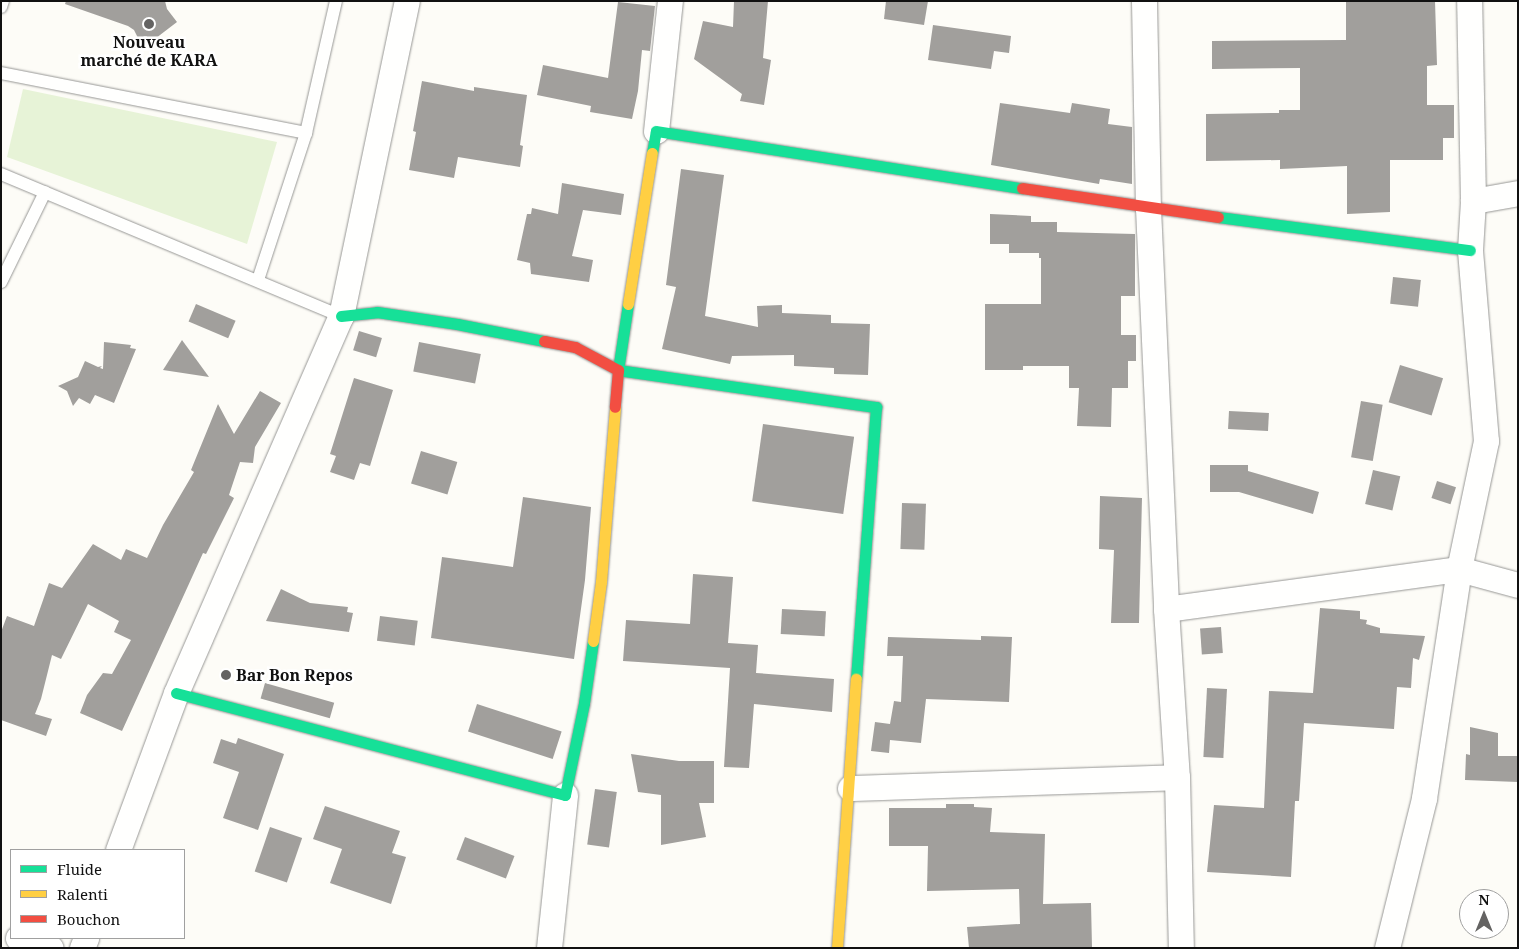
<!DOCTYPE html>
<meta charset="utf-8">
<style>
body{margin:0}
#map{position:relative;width:1519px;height:949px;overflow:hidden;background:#fdfcf7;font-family:"Noto Serif",serif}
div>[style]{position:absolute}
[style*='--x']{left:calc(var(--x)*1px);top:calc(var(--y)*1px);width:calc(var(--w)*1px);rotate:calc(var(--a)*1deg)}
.green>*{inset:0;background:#e7f3d7}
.building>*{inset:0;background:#a19f9c;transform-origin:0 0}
.roads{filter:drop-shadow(0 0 1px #979795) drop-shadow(0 0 1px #979795)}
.lane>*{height:12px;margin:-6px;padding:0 6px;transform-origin:6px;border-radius:6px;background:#fffffe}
.street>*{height:25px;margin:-12.5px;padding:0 12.5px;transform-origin:12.5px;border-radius:12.5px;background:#fffffe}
.fast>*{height:11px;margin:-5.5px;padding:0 5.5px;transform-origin:5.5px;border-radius:5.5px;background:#16e098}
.slow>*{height:11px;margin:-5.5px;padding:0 5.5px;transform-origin:5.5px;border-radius:5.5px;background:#ffcf43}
.jam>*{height:11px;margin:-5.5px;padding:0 5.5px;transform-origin:5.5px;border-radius:5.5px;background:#f24e42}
.dots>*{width:14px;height:14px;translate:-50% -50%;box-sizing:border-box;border:2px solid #fff;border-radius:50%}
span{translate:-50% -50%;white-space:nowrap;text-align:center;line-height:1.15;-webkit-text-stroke:5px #fff;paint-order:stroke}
.poi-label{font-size:16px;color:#111;font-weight:700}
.left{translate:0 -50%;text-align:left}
.frame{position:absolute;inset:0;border:2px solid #111;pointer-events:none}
.legend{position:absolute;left:10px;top:849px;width:175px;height:90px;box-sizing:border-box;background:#fff;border:1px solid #a0a0a0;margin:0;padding:6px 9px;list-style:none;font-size:15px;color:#111}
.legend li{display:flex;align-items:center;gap:10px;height:25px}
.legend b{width:25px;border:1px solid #a0a0a0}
.north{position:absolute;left:1459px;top:889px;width:50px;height:50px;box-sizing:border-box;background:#fff;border:1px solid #a0a0a0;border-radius:50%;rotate:0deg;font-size:14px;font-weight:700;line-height:20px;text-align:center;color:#111}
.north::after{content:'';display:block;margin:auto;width:18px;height:22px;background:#646362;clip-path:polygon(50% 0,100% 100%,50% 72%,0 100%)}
</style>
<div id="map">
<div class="green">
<div style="clip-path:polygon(23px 89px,277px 142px,247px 244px,7px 157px)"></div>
</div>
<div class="building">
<div style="clip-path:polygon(66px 1px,165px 1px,167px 9px,177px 22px,143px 48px,134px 30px,128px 26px,65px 4px)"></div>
<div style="clip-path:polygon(734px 1px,768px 1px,763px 58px,771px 60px,764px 105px,740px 101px,742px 94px,694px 59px,703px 21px,733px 27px)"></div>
<div style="clip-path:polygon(886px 1px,928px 1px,924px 25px,884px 19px)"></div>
<div style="clip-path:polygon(1346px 1px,1435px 1px,1437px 65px,1427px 66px,1427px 105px,1454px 105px,1454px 138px,1443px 138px,1443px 160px,1390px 160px,1390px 212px,1347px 214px,1347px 166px,1280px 169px,1280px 160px,1206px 161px,1206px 114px,1279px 113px,1279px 110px,1300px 110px,1300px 68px,1212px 69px,1212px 41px,1346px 40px)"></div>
<div style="clip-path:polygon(618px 2px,655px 6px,650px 51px,642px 50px,638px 91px,632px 119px,590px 112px,591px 106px,537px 95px,543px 65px,608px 78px)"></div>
<div style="clip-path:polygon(933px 25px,1011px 36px,1009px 53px,994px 51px,991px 69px,928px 60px)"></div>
<div style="clip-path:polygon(422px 81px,474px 91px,474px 87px,527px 95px,520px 145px,523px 146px,520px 167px,458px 157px,454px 178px,409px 170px,416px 132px,413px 131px)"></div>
<div style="clip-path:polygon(1000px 103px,1070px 113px,1072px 103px,1110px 109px,1108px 124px,1132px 127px,1132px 184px,1100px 179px,1099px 184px,991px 165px)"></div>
<div style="clip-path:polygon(681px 169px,724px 175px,705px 316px,758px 327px,757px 306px,782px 305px,782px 313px,831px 315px,831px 323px,870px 324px,868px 375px,834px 374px,834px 368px,794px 366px,794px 355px,732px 356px,730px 364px,662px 349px,676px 287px,666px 285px)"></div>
<div style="clip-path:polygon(562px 183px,624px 194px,621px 215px,583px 210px,572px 256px,593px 260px,589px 282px,531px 274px,530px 263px,517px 260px,527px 214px,531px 214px,532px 208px,558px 214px)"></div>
<div style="clip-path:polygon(990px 214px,1031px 216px,1031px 222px,1057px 222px,1057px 232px,1135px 234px,1135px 296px,1121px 296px,1121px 335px,1136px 335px,1136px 361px,1128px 361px,1128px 388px,1112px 388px,1111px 427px,1077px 426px,1079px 388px,1069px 388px,1069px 366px,1023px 366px,1023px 370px,985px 370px,985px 304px,1041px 304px,1041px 258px,1039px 258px,1039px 253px,1009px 253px,1009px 244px,990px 244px)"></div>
<div style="left:1393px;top:277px;width:28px;height:27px;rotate:6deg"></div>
<div style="left:196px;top:304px;width:43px;height:19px;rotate:23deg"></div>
<div style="left:359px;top:331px;width:24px;height:20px;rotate:17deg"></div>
<div style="clip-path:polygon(182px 340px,209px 377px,163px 370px)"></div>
<div style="clip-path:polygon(104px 342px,131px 345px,130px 348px,136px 349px,114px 403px,95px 395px,90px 404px,79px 398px,73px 406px,67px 391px,58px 386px,78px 377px,85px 361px,98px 367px,102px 366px,100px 368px,103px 369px)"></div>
<div style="left:419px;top:342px;width:63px;height:30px;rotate:11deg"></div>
<div style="left:1400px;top:365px;width:45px;height:39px;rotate:17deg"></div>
<div style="clip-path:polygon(354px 378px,393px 390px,370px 466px,360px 463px,354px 480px,330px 472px,336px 456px,330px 454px)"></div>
<div style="clip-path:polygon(260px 391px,281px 403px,255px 447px,253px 463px,240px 462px,229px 495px,234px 498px,206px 554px,203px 553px,122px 731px,80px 713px,87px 695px,103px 673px,112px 674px,131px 640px,114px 632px,119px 621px,88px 604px,61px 659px,52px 655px,41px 699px,35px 714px,52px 719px,46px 736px,1px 720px,1px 632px,7px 616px,34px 626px,49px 583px,62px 588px,93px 544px,121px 560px,126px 549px,147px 558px,163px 525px,194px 472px,191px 470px,218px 404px,234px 434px)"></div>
<div style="left:1361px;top:401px;width:22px;height:57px;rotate:10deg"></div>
<div style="left:1229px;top:411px;width:40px;height:18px;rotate:3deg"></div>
<div style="left:763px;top:424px;width:92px;height:78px;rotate:8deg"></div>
<div style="left:421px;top:451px;width:38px;height:34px;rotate:17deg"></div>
<div style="clip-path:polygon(1210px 465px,1248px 465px,1248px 471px,1319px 492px,1313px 514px,1239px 492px,1210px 492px)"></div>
<div style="left:1373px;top:470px;width:28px;height:35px;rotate:13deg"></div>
<div style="left:1437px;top:481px;width:20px;height:18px;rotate:18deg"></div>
<div style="clip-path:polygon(1100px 496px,1142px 498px,1139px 623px,1111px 623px,1114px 550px,1099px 549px)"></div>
<div style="clip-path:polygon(523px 497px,591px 507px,585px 580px,574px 659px,431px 638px,442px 557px,513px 567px)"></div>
<div style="left:902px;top:503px;width:24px;height:46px;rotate:2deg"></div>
<div style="clip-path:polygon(693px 574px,733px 577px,728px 643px,758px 645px,756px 673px,834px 679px,832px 712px,754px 704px,749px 768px,724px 767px,730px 668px,623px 661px,626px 620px,690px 624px)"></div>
<div style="clip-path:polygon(281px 589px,310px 603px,348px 607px,347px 612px,353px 613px,349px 632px,266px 621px)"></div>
<div style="clip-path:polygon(1320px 608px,1360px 611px,1360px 619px,1367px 620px,1366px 624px,1380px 628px,1380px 633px,1425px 636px,1419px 660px,1413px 658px,1411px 688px,1397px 687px,1394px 729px,1304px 723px,1299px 801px,1295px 801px,1291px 877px,1207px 872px,1214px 805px,1264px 808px,1269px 691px,1313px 693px)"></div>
<div style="left:782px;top:609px;width:44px;height:25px;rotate:3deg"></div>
<div style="left:380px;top:616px;width:38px;height:25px;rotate:7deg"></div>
<div style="left:1221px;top:627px;width:26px;height:21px;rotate:86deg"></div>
<div style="clip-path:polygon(981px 636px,1012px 637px,1009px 702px,926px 699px,921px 743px,890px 740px,889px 753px,871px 751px,875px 722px,890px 724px,894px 701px,901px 702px,903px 656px,887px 656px,888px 637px,981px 640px)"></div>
<div style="left:265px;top:683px;width:72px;height:16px;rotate:16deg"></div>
<div style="left:1207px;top:688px;width:20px;height:69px;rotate:3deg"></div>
<div style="left:477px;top:704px;width:89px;height:29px;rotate:18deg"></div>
<div style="clip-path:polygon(1470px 727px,1498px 733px,1498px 756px,1518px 756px,1518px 782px,1465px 780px,1466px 754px,1470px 755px)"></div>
<div style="clip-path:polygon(238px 738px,284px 754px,258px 830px,223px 818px,239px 772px,213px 763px,221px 739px,236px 744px)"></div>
<div style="clip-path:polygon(631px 754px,679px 761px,714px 761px,714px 803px,699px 803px,706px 837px,661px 845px,661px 795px,638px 792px)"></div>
<div style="left:595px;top:789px;width:22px;height:56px;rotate:8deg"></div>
<div style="clip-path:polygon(946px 804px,974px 804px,974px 807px,992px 808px,990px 832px,1045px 834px,1043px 904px,1091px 903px,1092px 947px,969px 948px,967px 927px,1020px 924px,1019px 889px,927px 891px,928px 846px,889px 846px,889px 808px,946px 808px)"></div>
<div style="clip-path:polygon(325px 806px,400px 831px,392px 853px,406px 857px,391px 904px,330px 883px,342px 849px,313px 839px)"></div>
<div style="left:270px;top:827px;width:34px;height:47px;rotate:19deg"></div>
<div style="left:465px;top:837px;width:53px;height:24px;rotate:21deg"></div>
</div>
<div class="roads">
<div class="lane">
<div style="--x:1;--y:7;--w:6;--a:-72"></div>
<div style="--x:1;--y:73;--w:311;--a:11.1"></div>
<div style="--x:1;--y:174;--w:368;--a:22.7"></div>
<div style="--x:258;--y:280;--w:155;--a:-71.9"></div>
<div style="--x:306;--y:133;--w:135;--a:-77.2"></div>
<div style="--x:1;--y:282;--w:100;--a:-63.9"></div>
</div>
<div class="street">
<div style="--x:1144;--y:1;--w:207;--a:88.9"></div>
<div style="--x:1148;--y:208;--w:401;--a:87.4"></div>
<div style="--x:1166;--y:609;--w:168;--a:86.3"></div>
<div style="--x:1177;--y:777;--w:171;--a:88.7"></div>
<div style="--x:656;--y:131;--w:131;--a:-83.9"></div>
<div style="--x:1473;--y:201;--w:46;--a:-10.1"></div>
<div style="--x:1166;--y:609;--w:296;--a:-7.8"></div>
<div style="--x:1459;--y:569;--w:61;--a:15.2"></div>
<div style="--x:850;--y:788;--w:327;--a:-1.9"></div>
<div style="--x:118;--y:850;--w:167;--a:-69.7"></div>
<div style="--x:176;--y:693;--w:412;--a:-66.4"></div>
<div style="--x:341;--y:316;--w:322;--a:-78.2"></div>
<div style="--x:18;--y:938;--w:34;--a:17"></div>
<div style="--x:82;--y:948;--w:11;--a:-68"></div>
<div style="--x:549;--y:948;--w:154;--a:-84"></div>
<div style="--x:1387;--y:948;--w:154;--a:-76.1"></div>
<div style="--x:1424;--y:798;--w:232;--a:-81.3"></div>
<div style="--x:1459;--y:569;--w:131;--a:-78.1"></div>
<div style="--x:1486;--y:441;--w:192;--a:-94.8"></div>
<div style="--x:1470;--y:250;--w:49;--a:-86.5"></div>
<div style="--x:1473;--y:201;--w:200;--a:-91.1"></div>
</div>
<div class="fast">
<div style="--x:652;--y:153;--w:22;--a:-80"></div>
<div style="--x:656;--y:131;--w:370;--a:8.9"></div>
<div style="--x:1218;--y:217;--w:254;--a:7.5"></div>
<div style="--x:628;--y:304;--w:67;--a:98.6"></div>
<div style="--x:618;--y:370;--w:261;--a:8.2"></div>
<div style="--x:876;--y:407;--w:273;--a:94.2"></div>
<div style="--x:341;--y:316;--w:36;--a:-6"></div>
<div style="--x:377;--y:312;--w:81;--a:8.5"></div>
<div style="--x:457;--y:324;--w:89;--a:11.1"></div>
<div style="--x:176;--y:693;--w:402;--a:14.7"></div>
<div style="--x:565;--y:795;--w:94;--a:-78.3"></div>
<div style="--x:584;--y:703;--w:63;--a:-81.7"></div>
</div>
<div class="slow">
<div style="--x:628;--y:304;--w:153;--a:-81"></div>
<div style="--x:593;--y:641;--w:60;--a:-82.3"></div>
<div style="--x:601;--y:582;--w:176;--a:-85.4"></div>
<div style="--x:837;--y:948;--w:270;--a:-86"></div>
</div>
<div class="jam">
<div style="--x:1022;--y:188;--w:198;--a:8.4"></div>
<div style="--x:544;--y:341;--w:32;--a:11"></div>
<div style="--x:575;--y:347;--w:49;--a:28.1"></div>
<div style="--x:618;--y:370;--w:37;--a:95"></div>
</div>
</div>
<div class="dots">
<div style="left:149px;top:24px;background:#646362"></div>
<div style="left:226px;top:675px;background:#646362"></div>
</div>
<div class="poi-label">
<span style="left:149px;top:51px">Nouveau<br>marché de KARA</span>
<span class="left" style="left:236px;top:675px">Bar Bon Repos</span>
</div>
<div class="frame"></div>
<ul class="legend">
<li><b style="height:6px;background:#16e098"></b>Fluide</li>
<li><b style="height:6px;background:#ffcf43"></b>Ralenti</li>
<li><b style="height:6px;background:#f24e42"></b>Bouchon</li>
</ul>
<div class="north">N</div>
</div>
